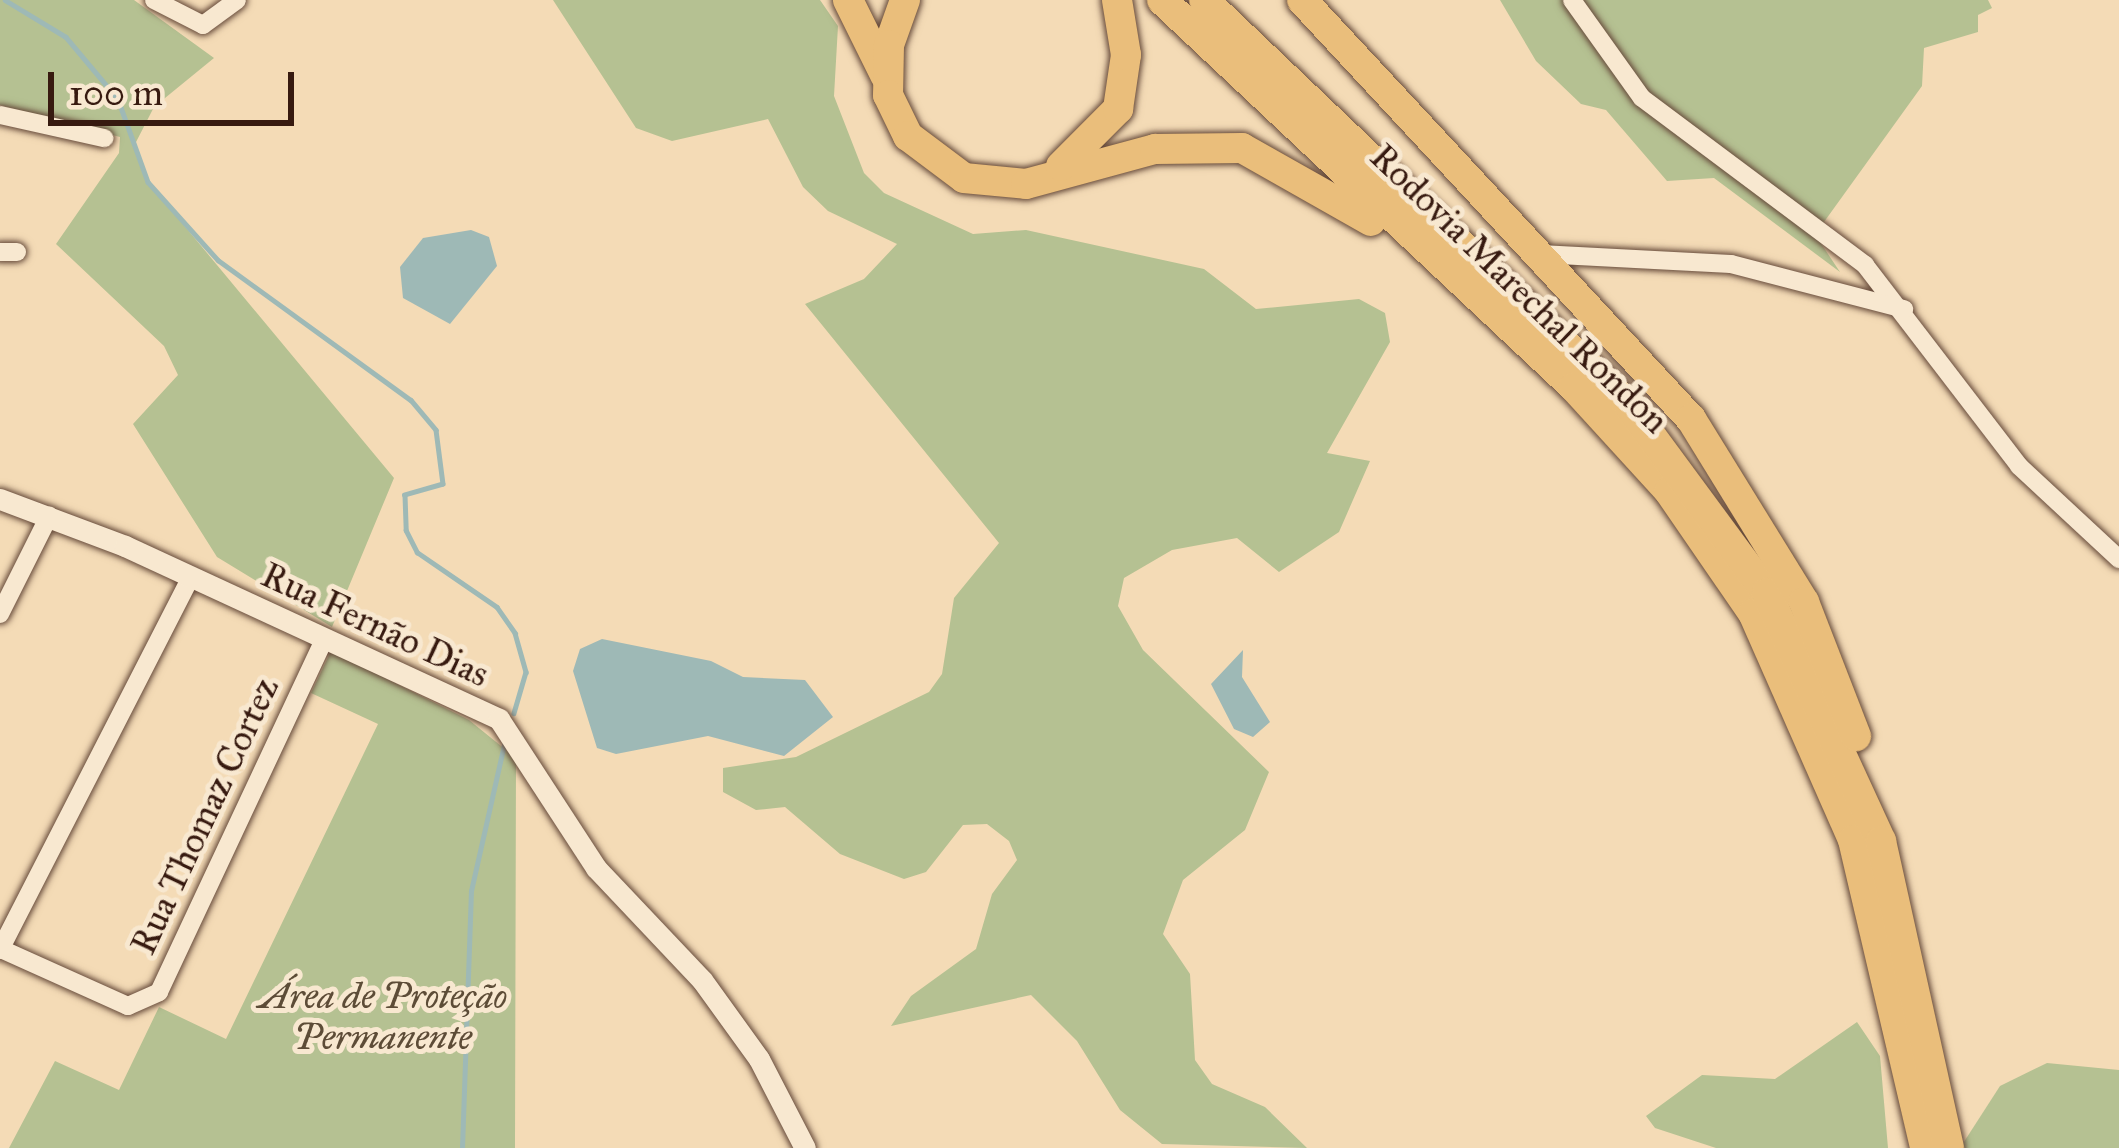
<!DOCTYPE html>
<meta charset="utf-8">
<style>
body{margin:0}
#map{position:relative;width:2119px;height:1148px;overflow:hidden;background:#f4dbb6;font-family:"IM FELL Great Primer",serif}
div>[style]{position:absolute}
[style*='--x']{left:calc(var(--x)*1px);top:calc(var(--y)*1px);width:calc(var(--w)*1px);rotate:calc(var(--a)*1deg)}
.green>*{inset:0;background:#b5c192}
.water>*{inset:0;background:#9eb9b6}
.stream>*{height:4.5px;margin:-2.25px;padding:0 2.25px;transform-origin:2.25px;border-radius:2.25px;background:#9eb9b6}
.roads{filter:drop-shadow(0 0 3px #664a3a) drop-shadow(0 0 3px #664a3a)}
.minor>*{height:18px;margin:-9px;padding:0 9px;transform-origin:9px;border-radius:9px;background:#f8e8d0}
.tertiary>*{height:21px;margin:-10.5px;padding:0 10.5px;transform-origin:10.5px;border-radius:10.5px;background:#f8e8d0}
.trunk>*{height:30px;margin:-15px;padding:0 15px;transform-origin:15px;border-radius:15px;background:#eabe7b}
span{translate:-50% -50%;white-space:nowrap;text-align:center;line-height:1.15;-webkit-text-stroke:10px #f8e8d0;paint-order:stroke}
.street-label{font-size:36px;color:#371a10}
.park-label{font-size:36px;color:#5d4c37;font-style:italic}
.scale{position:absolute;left:48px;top:72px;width:246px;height:54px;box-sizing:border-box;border:6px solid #371a10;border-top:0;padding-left:15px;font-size:36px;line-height:42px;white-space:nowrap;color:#371a10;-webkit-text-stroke:9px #f8e8d0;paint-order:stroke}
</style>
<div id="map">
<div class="green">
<div style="clip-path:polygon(0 0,134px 0,214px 58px,154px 107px,134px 146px,148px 182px,394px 478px,332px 627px,217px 557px,133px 424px,178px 375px,164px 346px,56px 244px,119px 153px,120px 137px,0 105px)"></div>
<div style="clip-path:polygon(553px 0,820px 0,838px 26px,834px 96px,864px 173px,884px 193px,973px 234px,1026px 230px,1204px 269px,1256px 309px,1359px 299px,1385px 313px,1390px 342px,1327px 453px,1370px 461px,1339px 532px,1279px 572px,1237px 538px,1172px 550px,1124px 578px,1118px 606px,1143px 650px,1269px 772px,1245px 830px,1183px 880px,1163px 934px,1190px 974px,1195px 1060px,1212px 1084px,1265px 1107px,1307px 1148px,1162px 1144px,1120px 1110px,1077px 1041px,1031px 995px,891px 1026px,911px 996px,976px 949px,992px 894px,1017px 860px,1009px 841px,987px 824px,963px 825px,926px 872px,904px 879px,840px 854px,785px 807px,756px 810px,723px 792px,723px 768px,796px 757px,929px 692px,942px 674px,954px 598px,999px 543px,805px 304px,864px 279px,897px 244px,828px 211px,803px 187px,768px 119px,672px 141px,636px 128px)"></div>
<div style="clip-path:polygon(1500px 0,1988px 0,1992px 8px,1978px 15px,1978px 32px,1924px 48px,1922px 86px,1824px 222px,1820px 242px,1840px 272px,1714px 178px,1667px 181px,1606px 110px,1581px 104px,1536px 61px)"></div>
<div style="clip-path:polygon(331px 651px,469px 720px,516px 758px,515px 1148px,9px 1148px,55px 1061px,119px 1090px,159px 1007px,226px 1039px,378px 724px,311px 693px)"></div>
<div style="clip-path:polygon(1857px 1022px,1880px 1056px,1888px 1148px,1716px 1148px,1655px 1128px,1646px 1116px,1702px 1075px,1775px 1079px)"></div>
<div style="clip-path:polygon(2047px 1063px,2119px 1070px,2119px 1148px,1960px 1148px,2000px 1086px)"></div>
</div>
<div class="water">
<div style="clip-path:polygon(471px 230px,489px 237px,497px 266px,450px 324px,403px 298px,400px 267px,423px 238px)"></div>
<div style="clip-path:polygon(602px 639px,711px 661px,743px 677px,805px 680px,833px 717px,784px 756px,708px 736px,616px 754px,597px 748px,573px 671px,580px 649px)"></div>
<div style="clip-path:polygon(1243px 650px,1242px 677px,1270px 722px,1253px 737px,1234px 729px,1211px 684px)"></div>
</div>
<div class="stream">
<div style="--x:5;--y:0;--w:71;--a:31.2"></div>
<div style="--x:66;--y:37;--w:81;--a:50"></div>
<div style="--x:118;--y:99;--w:88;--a:70.1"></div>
<div style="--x:148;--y:182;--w:105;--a:48.1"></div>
<div style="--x:218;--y:260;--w:238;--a:36"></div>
<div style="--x:411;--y:400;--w:39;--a:50"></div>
<div style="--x:436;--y:430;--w:54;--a:82.6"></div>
<div style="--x:443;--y:484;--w:40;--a:164"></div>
<div style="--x:405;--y:495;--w:35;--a:88"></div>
<div style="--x:406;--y:530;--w:25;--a:63"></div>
<div style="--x:417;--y:552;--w:97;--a:34.5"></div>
<div style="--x:497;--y:607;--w:32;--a:55"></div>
<div style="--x:515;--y:633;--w:41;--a:74.2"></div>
<div style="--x:526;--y:672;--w:43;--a:106.3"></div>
<div style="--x:462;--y:1148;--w:257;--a:-88"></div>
<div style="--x:471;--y:891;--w:150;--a:-77.3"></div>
</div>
<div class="roads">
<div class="minor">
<div style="--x:154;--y:0;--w:55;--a:27"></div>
<div style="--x:203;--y:25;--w:42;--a:-36.3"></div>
<div style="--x:1572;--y:0;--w:120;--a:54.5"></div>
<div style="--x:1642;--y:98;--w:279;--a:36.8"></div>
<div style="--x:1865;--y:265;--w:253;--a:52.5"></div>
<div style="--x:2019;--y:466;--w:137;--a:42.9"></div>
<div style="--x:0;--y:115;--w:107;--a:12.5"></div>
<div style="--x:0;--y:252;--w:17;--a:0"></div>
<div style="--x:1540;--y:254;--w:191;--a:3"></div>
<div style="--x:1731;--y:264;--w:179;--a:14.6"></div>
<div style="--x:0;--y:614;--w:110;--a:-63.4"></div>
<div style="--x:1;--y:949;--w:139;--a:24.2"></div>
<div style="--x:128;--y:1006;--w:34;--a:-24"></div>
<div style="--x:159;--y:992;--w:390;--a:-64.9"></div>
<div style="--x:0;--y:950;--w:419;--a:-62.9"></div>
</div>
<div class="tertiary">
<div style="--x:0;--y:499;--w:134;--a:20.6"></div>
<div style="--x:125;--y:546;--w:412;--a:24.8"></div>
<div style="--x:499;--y:719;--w:178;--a:56.9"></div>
<div style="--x:596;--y:868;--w:154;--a:46.6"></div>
<div style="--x:702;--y:980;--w:97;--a:54.2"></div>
<div style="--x:759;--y:1059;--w:100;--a:62.7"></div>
</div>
<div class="trunk">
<div style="--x:848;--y:0;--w:84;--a:63.7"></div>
<div style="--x:905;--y:0;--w:48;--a:109.6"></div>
<div style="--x:889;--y:45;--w:50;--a:91.1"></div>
<div style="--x:888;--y:95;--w:46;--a:64"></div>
<div style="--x:908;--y:136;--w:70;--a:36.9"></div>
<div style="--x:964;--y:178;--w:62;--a:5.5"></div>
<div style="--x:1026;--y:184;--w:134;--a:-15.2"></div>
<div style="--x:1155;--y:149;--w:87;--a:-0.7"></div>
<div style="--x:1242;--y:148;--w:148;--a:29.5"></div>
<div style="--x:1162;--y:0;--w:565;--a:43.21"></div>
<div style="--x:1574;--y:387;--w:141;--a:47.6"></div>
<div style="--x:1669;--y:491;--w:148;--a:55.5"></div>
<div style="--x:1753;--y:613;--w:248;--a:66.2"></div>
<div style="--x:1853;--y:840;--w:316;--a:76.8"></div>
<div style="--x:1204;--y:0;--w:584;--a:43.61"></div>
<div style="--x:1627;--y:403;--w:236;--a:53.6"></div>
<div style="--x:1767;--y:593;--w:273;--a:65.3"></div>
<div style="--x:1881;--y:841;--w:314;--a:77.5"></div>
<div style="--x:1302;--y:0;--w:572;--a:47.13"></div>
<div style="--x:1691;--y:419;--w:215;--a:58.3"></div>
<div style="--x:1804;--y:602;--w:144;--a:68.8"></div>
<div style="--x:1061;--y:166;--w:81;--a:-45"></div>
<div style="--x:1118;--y:109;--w:55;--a:-81.6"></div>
<div style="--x:1126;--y:55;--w:56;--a:-99.3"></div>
</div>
</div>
<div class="street-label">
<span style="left:1519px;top:289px;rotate:44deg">Rodovia Marechal Rondon</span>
<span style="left:375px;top:625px;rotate:25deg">Rua Fernão Dias</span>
<span style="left:205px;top:816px;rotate:-65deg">Rua Thomaz Cortez</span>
</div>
<div class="park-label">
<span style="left:383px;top:1017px">Área de Proteção<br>Permanente</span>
</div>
<div class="scale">100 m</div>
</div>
